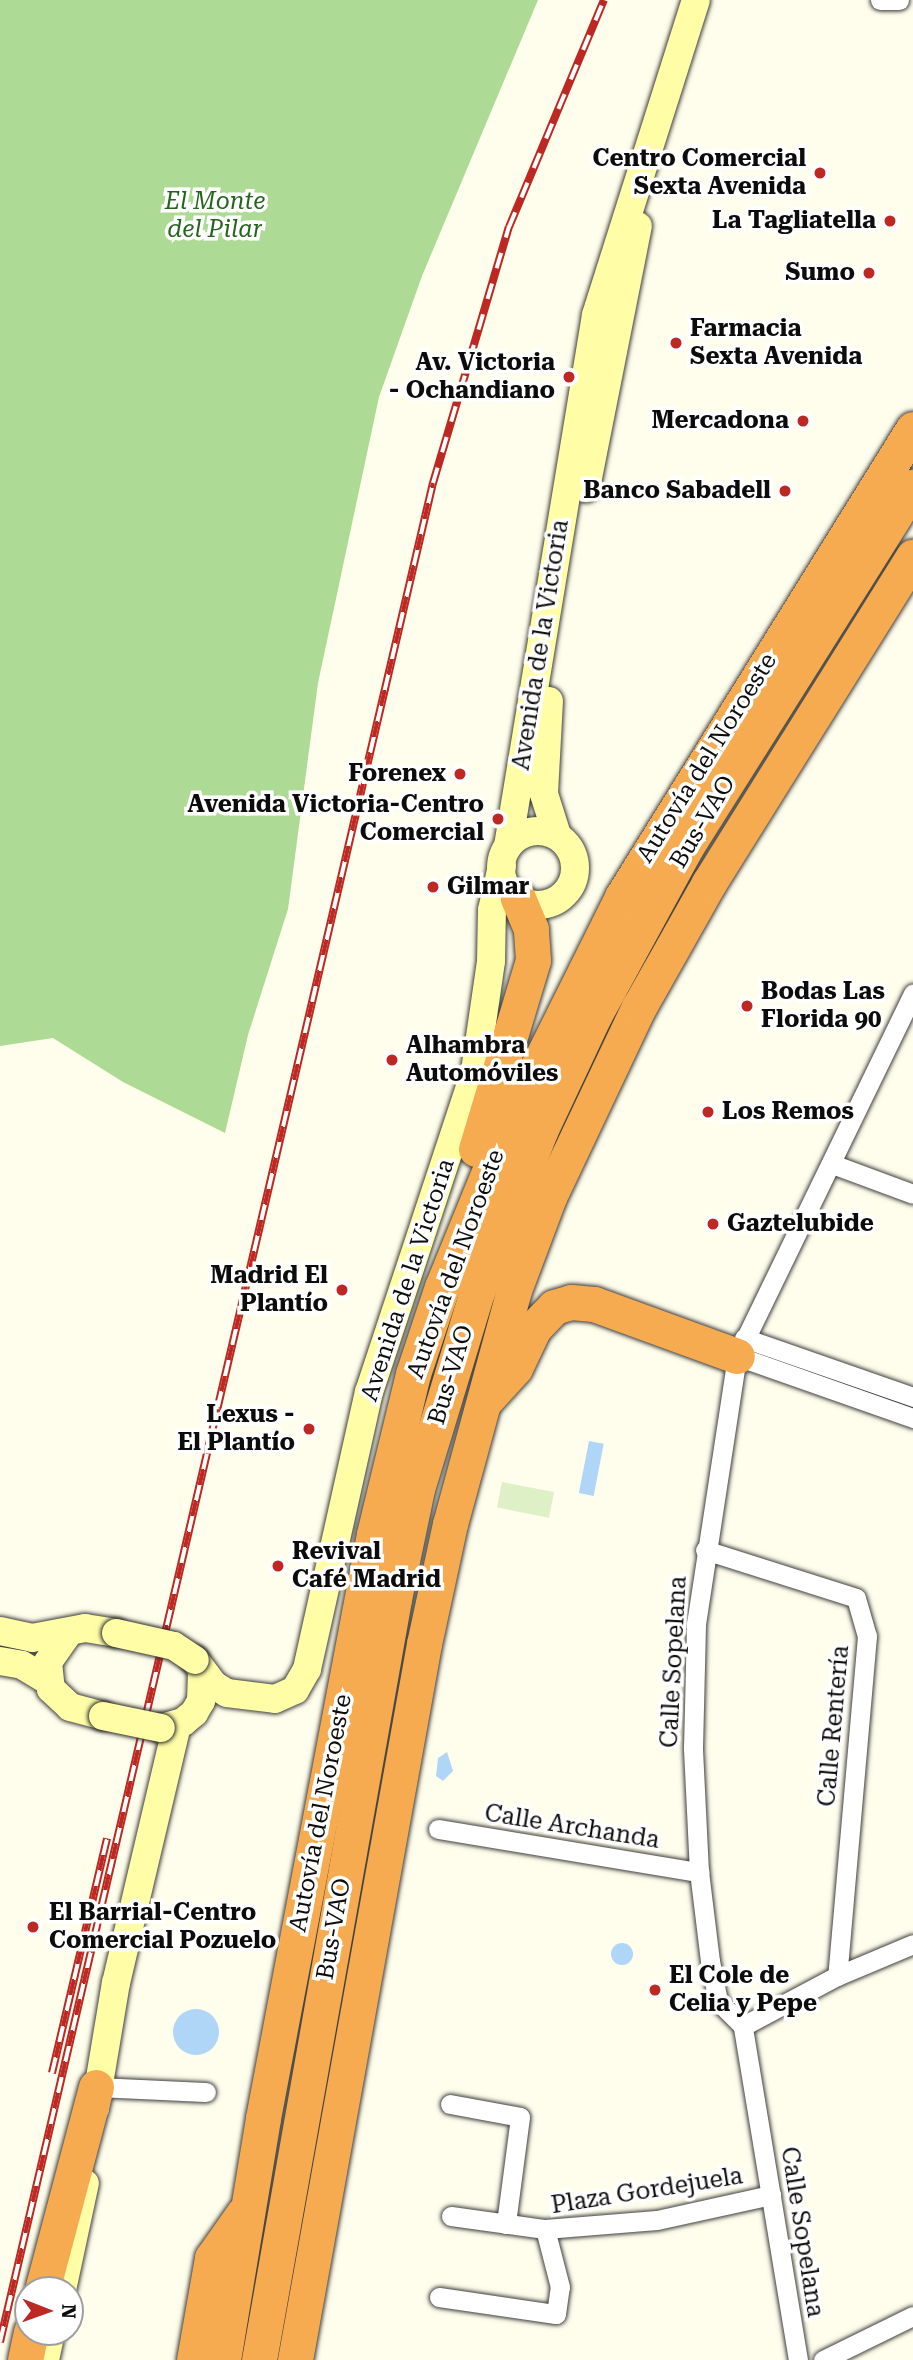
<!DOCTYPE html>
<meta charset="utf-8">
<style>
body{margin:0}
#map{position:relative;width:913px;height:2360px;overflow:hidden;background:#fffdeb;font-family:"Roboto Serif",serif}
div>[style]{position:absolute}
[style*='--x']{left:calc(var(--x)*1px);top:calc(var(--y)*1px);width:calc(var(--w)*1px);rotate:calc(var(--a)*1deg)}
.forest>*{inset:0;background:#adda94}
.pitch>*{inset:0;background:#def0c6;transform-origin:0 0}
.water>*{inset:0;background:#afd6f7;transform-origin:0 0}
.round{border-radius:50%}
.roads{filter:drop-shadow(0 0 2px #3f3f3f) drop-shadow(0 0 2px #3f3f3f)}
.street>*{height:19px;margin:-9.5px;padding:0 9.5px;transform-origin:9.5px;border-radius:9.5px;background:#fff}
.secondary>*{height:28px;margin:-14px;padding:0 14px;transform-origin:14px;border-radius:14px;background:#fffda6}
.secondary>.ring{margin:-14px;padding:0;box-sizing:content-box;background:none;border:28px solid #fffda6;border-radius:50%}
.highway>*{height:35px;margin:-17.5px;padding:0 17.5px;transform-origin:17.5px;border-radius:17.5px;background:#f6ab51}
.rail>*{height:8px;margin-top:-4px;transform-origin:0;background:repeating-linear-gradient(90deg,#fff 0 16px,#bd2823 0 32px);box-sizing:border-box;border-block:2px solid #bd2823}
.bridges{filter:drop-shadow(0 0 2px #2e2e2e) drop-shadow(0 0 2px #2e2e2e)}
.secondary-bridge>*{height:28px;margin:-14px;padding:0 14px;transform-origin:14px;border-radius:14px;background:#fffda6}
.dots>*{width:19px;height:19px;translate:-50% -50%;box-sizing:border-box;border:4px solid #fff;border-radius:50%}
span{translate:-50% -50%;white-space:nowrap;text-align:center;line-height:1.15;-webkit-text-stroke:7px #fff;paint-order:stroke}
.poi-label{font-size:24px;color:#0c0c0c;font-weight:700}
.right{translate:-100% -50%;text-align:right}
.left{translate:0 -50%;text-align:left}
.park-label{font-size:24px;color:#25641c;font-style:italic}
.street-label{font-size:24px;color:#0c0c0c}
.north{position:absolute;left:14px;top:2276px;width:70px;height:70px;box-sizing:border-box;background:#fff;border:2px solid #9e9e9e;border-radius:50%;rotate:91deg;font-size:19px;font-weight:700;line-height:28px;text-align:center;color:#0c0c0c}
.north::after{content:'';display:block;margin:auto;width:24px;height:32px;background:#bd2823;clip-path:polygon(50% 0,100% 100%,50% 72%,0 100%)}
</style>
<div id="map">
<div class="forest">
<div style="clip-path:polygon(0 0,538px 0,422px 276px,379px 397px,318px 683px,288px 909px,248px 1035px,225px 1133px,123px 1082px,53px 1038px,0 1046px)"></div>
</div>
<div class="pitch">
<div style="left:502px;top:1482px;width:53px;height:26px;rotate:11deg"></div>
</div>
<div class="water">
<div style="left:589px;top:1441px;width:15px;height:53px;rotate:11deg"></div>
<div style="clip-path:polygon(447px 1752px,453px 1771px,443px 1781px,436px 1776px,438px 1758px)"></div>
<div class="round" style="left:611px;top:1943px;width:22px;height:22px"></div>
<div class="round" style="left:173px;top:2009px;width:46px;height:46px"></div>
</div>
<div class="roads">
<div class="street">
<div style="--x:880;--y:0;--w:19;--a:0"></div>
<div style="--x:832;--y:1164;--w:86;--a:20.3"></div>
<div style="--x:744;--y:1338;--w:179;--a:19.2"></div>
<div style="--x:737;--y:1356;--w:187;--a:19.4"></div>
<div style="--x:705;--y:1550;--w:158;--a:17.6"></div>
<div style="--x:856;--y:1598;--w:40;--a:74"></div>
<div style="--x:867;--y:1636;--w:341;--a:95"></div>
<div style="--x:438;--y:1829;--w:265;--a:9.4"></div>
<div style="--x:743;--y:2026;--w:106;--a:-28"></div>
<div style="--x:837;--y:1976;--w:82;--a:-22.8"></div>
<div style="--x:96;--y:2087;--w:110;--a:2.6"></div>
<div style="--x:450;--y:2104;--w:71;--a:10.5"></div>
<div style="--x:520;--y:2117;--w:108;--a:97.5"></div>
<div style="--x:451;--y:2216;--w:95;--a:7.9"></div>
<div style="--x:439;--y:2297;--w:118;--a:8.3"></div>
<div style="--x:556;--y:2314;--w:27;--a:-82"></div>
<div style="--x:560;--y:2287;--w:60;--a:-104.5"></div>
<div style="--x:545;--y:2229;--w:112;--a:-4.6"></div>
<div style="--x:657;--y:2220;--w:117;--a:-12.4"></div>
<div style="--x:798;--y:2360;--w:338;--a:-99.4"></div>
<div style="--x:743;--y:2026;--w:35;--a:-135"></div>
<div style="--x:718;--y:2001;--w:41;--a:-101.3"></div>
<div style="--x:710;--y:1961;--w:90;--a:-97"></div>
<div style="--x:699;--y:1872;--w:124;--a:-92.8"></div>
<div style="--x:693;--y:1748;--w:124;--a:-88.6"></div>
<div style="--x:696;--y:1624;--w:271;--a:-81.3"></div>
<div style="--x:737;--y:1356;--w:403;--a:-64.1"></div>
<div style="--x:823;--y:2360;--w:100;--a:-26.1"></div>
</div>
<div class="secondary">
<div style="--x:586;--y:488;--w:267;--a:-78.8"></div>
<div style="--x:549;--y:701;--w:93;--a:93.1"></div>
<div style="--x:544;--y:794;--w:43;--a:72.4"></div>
<div class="ring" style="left:501px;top:831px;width:46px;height:46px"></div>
<div style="--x:508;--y:846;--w:538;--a:-80.59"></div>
<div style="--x:596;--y:315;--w:330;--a:-72.4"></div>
<div style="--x:0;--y:1631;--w:33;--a:12"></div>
<div style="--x:32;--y:1638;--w:54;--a:-10.7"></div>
<div style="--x:85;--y:1628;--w:31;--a:9"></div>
<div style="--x:67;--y:1635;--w:33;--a:125"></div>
<div style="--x:48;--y:1662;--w:27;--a:84"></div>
<div style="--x:51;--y:1689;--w:26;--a:43"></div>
<div style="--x:70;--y:1707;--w:34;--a:15"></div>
<div style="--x:195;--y:1660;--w:31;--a:53"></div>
<div style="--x:214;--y:1685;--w:15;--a:32"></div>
<div style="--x:227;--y:1693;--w:48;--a:7.1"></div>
<div style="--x:275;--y:1699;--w:22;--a:-24"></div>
<div style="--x:295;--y:1690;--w:24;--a:-60"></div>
<div style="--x:307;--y:1669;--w:284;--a:-77.4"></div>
<div style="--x:369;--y:1392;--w:338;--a:-71.7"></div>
<div style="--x:475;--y:1071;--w:111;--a:-81.7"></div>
<div style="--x:491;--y:961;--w:51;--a:-88.9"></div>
<div style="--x:492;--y:910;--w:45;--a:-77.2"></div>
<div style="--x:0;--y:1661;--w:22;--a:10"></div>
<div style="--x:22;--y:1665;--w:31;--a:31"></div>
<div style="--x:161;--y:1728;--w:23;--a:-15"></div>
<div style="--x:183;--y:1722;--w:14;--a:-39"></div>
<div style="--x:194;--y:1713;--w:14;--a:-60"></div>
<div style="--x:201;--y:1701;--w:28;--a:-88"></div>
<div style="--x:95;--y:2108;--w:127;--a:-80.5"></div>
<div style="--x:116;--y:1983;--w:266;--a:-76.7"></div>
<div style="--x:62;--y:2290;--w:109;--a:-77.9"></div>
<div style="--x:45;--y:2360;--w:29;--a:-78"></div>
</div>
<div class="highway">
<div style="--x:476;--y:1149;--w:197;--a:-73.2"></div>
<div style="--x:533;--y:960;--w:31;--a:-94"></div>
<div style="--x:531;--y:929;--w:34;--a:-113"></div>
<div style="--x:484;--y:1402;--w:46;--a:-47.6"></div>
<div style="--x:515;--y:1368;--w:44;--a:-64.6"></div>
<div style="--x:534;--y:1328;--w:29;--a:-46"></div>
<div style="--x:554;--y:1307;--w:18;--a:-16"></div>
<div style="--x:571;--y:1302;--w:23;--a:5"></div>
<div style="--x:594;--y:1304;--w:152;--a:20"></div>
<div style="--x:42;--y:2290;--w:210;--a:-75.1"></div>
<div style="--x:25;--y:2360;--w:29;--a:-78"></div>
<div style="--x:194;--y:2360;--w:104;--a:-80"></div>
<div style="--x:212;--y:2258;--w:54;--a:-54.8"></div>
<div style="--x:223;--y:2360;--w:245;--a:-80.6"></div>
<div style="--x:263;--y:2118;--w:594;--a:-79.24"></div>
<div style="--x:374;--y:1534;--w:165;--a:-76.3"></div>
<div style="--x:413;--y:1374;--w:92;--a:-71.6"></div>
<div style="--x:442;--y:1287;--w:170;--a:-67.8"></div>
<div style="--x:506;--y:1130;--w:260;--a:-63.5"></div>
<div style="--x:622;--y:897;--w:551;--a:-58.13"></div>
<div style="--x:259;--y:2360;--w:773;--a:-79.94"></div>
<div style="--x:394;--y:1599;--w:112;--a:-78.2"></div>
<div style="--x:417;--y:1489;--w:206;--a:-73.1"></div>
<div style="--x:477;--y:1292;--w:175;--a:-68.6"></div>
<div style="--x:541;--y:1129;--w:125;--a:-64.9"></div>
<div style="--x:594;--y:1016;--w:192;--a:-61.4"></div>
<div style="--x:686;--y:847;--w:426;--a:-57.8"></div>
<div style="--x:295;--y:2360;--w:728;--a:-79.79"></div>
<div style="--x:424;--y:1644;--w:123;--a:-77.8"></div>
<div style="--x:450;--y:1524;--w:243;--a:-74.7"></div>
<div style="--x:514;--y:1290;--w:99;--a:-69.4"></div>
<div style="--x:549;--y:1197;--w:210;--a:-64.7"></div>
<div style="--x:639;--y:1007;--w:142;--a:-60.6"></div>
<div style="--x:709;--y:883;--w:385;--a:-58"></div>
</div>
</div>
<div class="rail">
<div style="--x:52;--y:2073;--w:241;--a:-76.8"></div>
<div style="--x:0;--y:2342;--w:1909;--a:-76.89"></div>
<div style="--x:433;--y:483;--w:267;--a:-73.5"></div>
<div style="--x:509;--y:227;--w:246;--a:-67.3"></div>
</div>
<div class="bridges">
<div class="secondary-bridge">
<div style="--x:116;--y:1633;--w:59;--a:12.6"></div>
<div style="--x:174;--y:1646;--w:25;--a:34"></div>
<div style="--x:103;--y:1716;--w:59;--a:11.7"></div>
</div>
</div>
<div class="dots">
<div style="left:820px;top:173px;background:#bd2823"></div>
<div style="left:890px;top:221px;background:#bd2823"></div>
<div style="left:869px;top:273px;background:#bd2823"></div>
<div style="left:676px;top:343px;background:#bd2823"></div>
<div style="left:569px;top:377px;background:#bd2823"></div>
<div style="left:803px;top:421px;background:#bd2823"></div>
<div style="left:785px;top:491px;background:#bd2823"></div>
<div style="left:460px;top:774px;background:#bd2823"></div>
<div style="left:498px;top:819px;background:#bd2823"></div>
<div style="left:433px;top:887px;background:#bd2823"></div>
<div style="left:747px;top:1006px;background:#bd2823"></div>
<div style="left:392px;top:1060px;background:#bd2823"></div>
<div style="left:708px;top:1112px;background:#bd2823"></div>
<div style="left:713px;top:1224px;background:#bd2823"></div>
<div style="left:342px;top:1290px;background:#bd2823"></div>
<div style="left:309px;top:1429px;background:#bd2823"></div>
<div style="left:278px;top:1566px;background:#bd2823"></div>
<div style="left:33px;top:1927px;background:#bd2823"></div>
<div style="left:655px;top:1990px;background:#bd2823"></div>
</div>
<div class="poi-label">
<span class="right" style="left:806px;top:173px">Centro Comercial<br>Sexta Avenida</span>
<span class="right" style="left:876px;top:221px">La Tagliatella</span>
<span class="right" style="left:855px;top:273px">Sumo</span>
<span class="left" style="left:690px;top:343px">Farmacia<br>Sexta Avenida</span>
<span class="right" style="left:555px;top:377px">Av. Victoria<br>- Ochandiano</span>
<span class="right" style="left:789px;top:421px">Mercadona</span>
<span class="right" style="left:771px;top:491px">Banco Sabadell</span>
<span class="right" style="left:446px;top:774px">Forenex</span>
<span class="right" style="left:484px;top:819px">Avenida Victoria-Centro<br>Comercial</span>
<span class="left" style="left:447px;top:887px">Gilmar</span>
<span class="left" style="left:761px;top:1006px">Bodas Las<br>Florida 90</span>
<span class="left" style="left:406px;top:1060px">Alhambra<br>Automóviles</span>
<span class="left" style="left:722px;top:1112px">Los Remos</span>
<span class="left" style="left:727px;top:1224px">Gaztelubide</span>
<span class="right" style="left:328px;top:1290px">Madrid El<br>Plantío</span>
<span class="right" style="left:295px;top:1429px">Lexus -<br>El Plantío</span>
<span class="left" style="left:292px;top:1566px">Revival<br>Café Madrid</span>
<span class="left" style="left:49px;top:1927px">El Barrial-Centro<br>Comercial Pozuelo</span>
<span class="left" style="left:669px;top:1990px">El Cole de<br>Celia y Pepe</span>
</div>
<div class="park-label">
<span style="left:215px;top:216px">El Monte<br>del Pilar</span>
</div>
<div class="street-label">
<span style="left:541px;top:645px;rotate:-81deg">Avenida de la Victoria</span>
<span style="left:707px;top:758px;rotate:-58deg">Autovía del Noroeste</span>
<span style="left:703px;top:822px;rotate:-59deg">Bus-VAO</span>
<span style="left:456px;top:1264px;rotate:-70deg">Autovía del Noroeste</span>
<span style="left:408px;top:1280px;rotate:-72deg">Avenida de la Victoria</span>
<span style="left:451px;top:1375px;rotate:-73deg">Bus-VAO</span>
<span style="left:674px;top:1662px;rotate:-87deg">Calle Sopelana</span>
<span style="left:834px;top:1726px;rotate:-85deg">Calle Rentería</span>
<span style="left:321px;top:1813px;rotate:-79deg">Autovía del Noroeste</span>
<span style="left:572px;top:1827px;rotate:9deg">Calle Archanda</span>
<span style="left:334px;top:1929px;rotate:-80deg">Bus-VAO</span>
<span style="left:647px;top:2191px;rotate:-9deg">Plaza Gordejuela</span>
<span style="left:802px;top:2232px;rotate:81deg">Calle Sopelana</span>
</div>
<div class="north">N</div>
</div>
